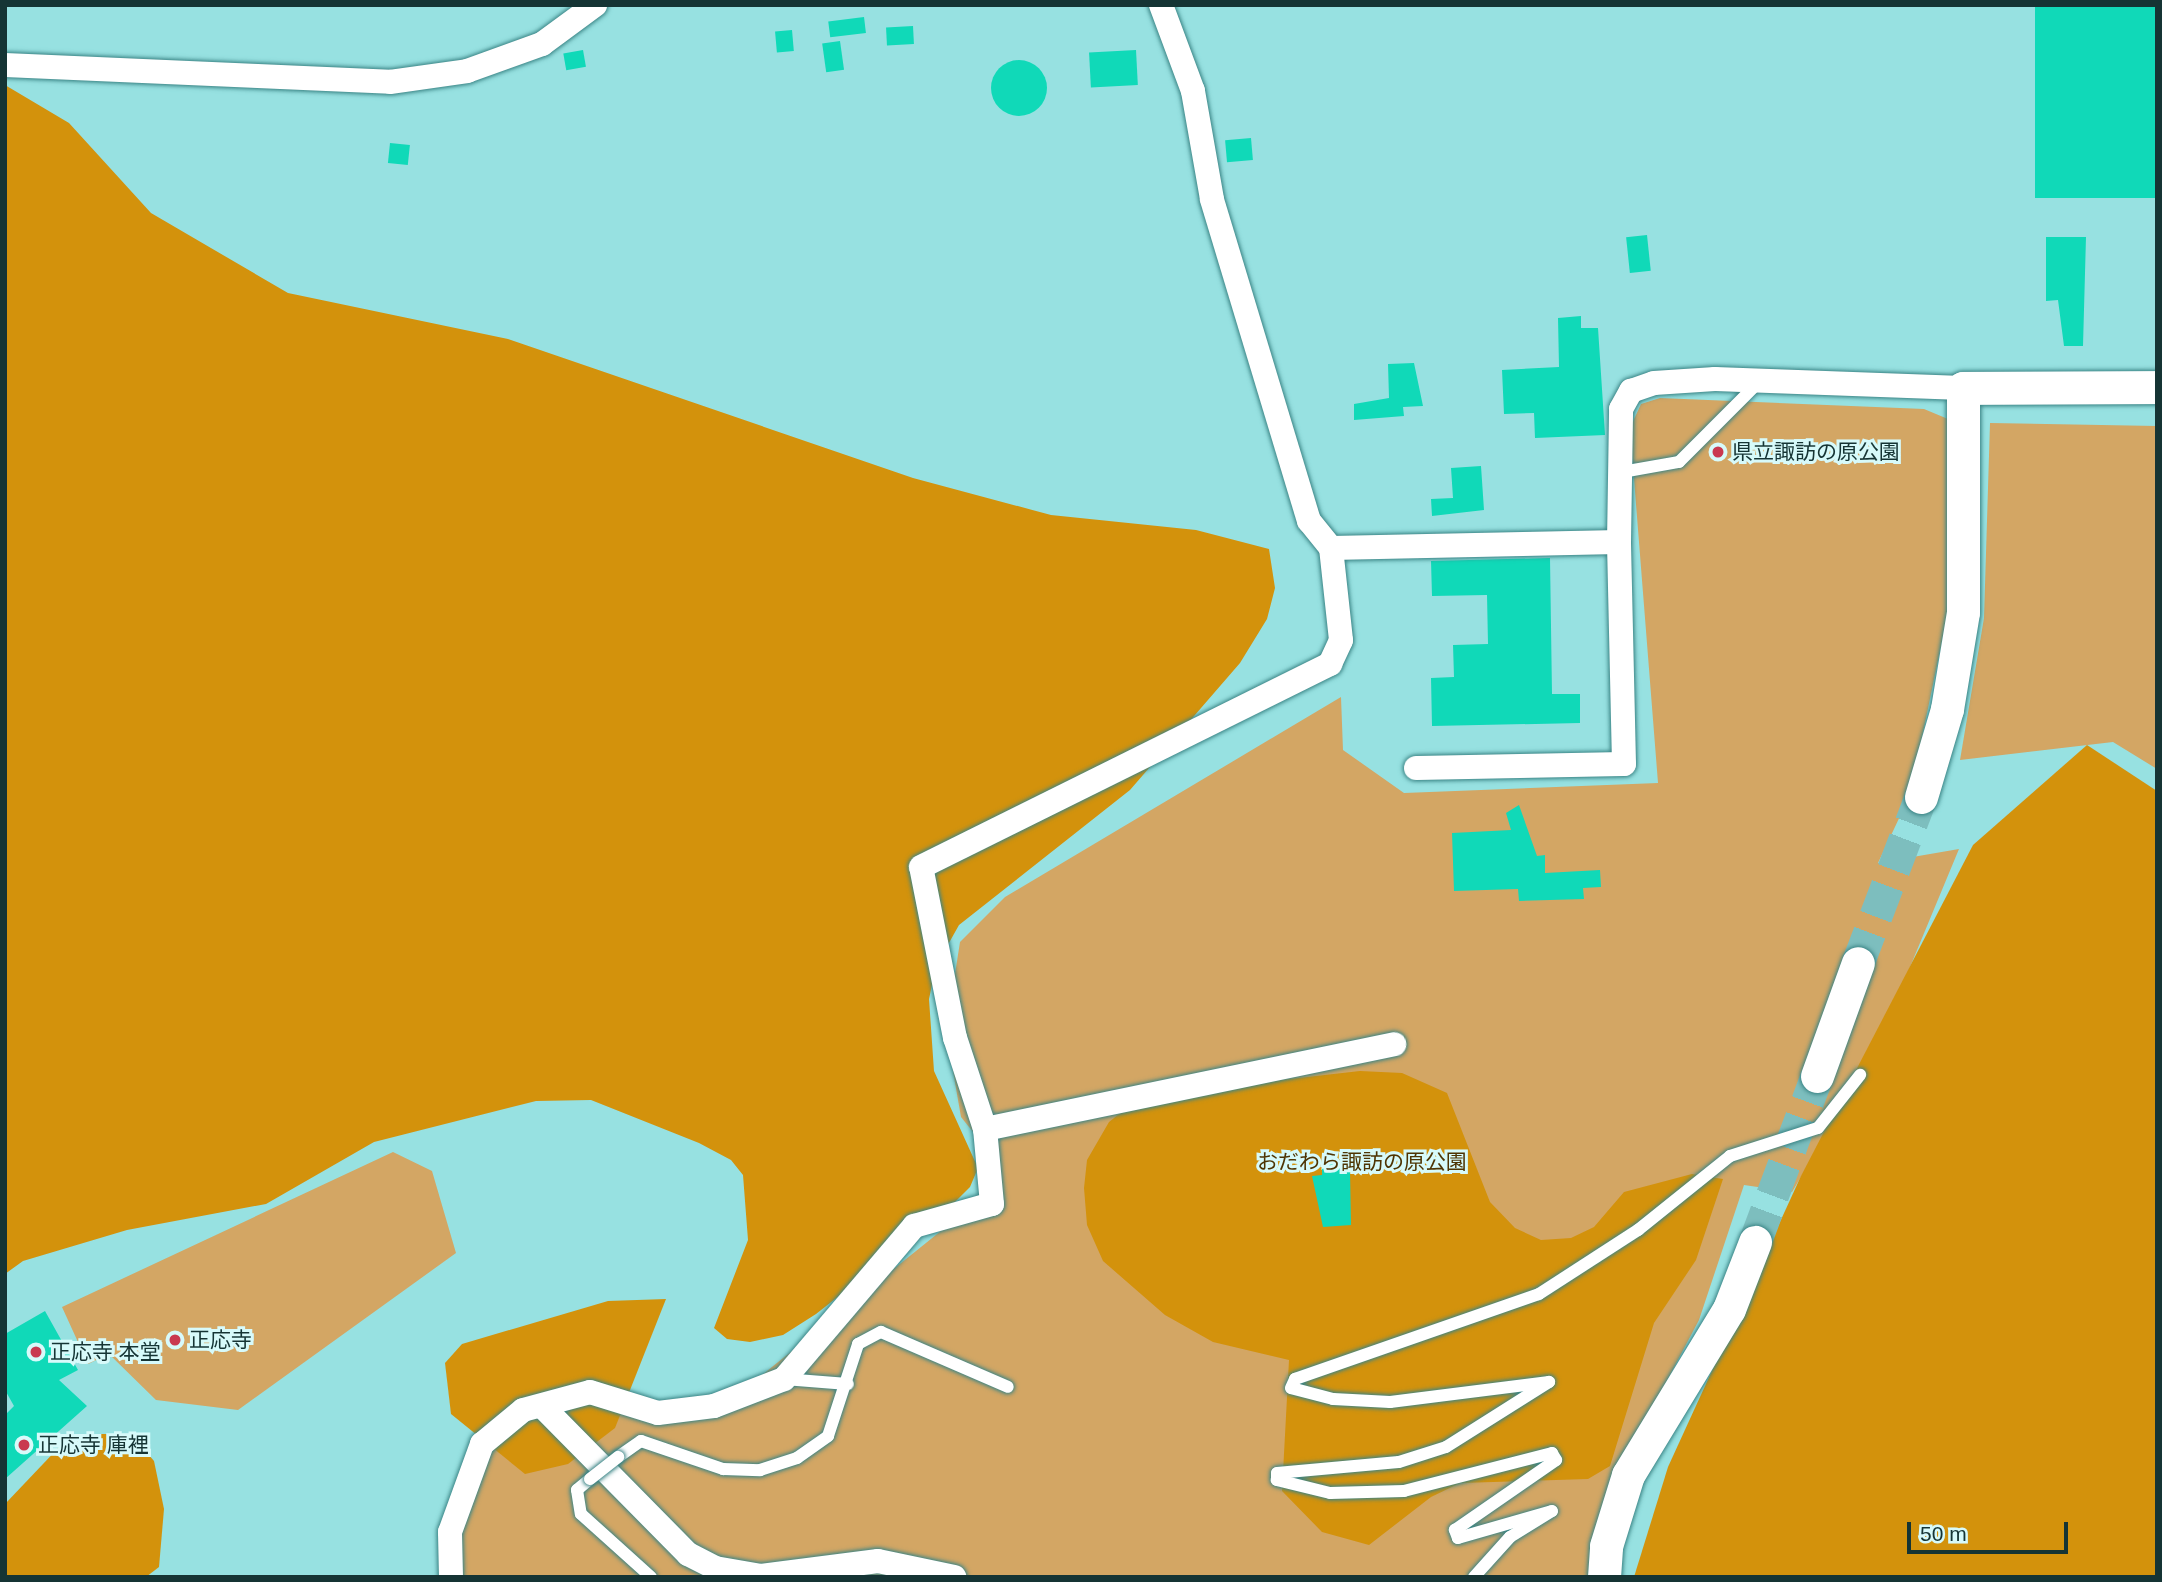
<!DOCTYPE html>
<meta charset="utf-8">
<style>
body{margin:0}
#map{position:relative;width:2162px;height:1582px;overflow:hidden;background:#97e1e1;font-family:Helvetica,"Noto Sans JP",sans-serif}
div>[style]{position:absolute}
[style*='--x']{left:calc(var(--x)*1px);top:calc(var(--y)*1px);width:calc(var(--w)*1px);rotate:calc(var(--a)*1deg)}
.green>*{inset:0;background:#d3a664}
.forest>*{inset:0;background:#d3920c}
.building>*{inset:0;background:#10d9b8;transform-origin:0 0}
.round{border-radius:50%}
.secondary-tunnel>*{height:33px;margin-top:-16.5px;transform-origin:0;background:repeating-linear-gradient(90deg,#7dbebe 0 33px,transparent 0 50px)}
.roads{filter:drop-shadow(0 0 2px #3a8485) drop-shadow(0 0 2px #3a8485)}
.lane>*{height:12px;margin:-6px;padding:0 6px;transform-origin:6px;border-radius:6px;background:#fff}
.street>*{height:24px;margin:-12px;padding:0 12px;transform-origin:12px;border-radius:12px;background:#fff}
.secondary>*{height:33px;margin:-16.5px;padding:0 16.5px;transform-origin:16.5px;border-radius:16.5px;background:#fff}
.bridges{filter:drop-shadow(0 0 2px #3a8485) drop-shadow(0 0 2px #3a8485)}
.lane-bridge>*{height:12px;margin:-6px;padding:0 6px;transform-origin:6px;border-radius:6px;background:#fff}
.dots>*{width:19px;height:19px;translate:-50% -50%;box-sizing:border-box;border:4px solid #d7fafa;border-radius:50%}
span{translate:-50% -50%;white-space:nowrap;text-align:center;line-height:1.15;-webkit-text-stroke:6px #d7fafa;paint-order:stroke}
.poi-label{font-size:21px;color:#153434}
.left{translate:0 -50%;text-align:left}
.park-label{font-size:21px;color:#4e3403}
.frame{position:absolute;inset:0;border:7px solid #153434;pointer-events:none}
.scale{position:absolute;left:1907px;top:1522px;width:161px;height:32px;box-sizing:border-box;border:4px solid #153434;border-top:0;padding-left:9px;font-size:21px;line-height:24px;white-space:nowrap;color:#153434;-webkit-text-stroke:5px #d7fafa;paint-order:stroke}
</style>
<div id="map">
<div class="green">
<div style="clip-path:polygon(1660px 398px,1924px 409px,1948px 419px,1947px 617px,1910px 795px,1878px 863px,1959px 849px,1873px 1056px,1792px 1192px,1744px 1185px,1699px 1320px,1632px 1447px,1593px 1577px,459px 1577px,460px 1528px,501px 1421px,741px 1392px,993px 1189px,985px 1147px,961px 1117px,946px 1031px,960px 942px,1005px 897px,1341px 697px,1343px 750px,1404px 793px,1658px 783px,1630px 428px,1641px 404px)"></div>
<div style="clip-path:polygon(1990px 423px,2157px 426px,2157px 769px,2113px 742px,1960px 760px,1984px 618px)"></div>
<div style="clip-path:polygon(393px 1152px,432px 1171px,456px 1253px,238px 1410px,156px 1400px,109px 1354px,88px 1364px,62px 1307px)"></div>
</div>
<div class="forest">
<div style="clip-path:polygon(5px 85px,69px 123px,151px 213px,288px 293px,508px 339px,913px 478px,1051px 515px,1196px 530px,1269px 549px,1275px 588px,1267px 619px,1240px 663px,1130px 790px,959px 925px,936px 966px,929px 999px,934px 1071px,978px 1168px,970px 1187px,942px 1215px,816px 1314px,783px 1335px,750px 1342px,727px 1339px,714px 1328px,748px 1240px,743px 1175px,731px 1160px,699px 1143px,591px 1100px,536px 1101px,374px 1142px,266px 1204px,127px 1230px,23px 1261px,5px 1274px)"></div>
<div style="clip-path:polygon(2087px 745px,2157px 791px,2157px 1577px,1634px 1577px,1668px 1467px,1801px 1176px,1973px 845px)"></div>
<div style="clip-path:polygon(1360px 1071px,1402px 1073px,1447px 1093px,1490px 1202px,1515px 1228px,1541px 1240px,1571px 1238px,1594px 1227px,1624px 1192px,1692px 1174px,1723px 1179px,1696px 1260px,1654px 1323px,1610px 1466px,1588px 1479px,1460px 1483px,1431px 1497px,1369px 1545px,1322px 1532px,1282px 1491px,1289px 1360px,1213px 1342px,1165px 1315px,1103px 1261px,1087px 1225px,1084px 1188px,1087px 1160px,1109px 1122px,1142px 1096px)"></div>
<div style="clip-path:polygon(666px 1299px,615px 1428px,568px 1464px,525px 1474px,451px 1414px,445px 1363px,462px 1344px,608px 1301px)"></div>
<div style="clip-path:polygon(101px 1434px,131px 1434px,154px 1461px,164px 1509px,159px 1567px,146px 1577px,5px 1577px,5px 1504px,62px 1444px)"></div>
</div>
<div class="building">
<div style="left:2035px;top:5px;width:122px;height:193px"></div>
<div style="left:864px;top:17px;width:16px;height:36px;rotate:83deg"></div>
<div style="left:913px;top:26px;width:18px;height:27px;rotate:87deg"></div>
<div style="left:792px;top:30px;width:21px;height:17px;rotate:85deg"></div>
<div style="left:840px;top:41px;width:29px;height:18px;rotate:82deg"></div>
<div style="left:583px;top:50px;width:17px;height:20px;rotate:80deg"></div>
<div style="left:1136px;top:50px;width:35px;height:47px;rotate:87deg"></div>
<div class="round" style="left:991px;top:60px;width:56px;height:56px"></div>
<div style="left:1251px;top:138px;width:22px;height:26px;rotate:85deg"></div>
<div style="left:390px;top:143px;width:20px;height:20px;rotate:6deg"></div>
<div style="left:1647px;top:235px;width:36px;height:21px;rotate:84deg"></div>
<div style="clip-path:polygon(2046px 237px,2086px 237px,2083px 346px,2064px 346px,2058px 300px,2046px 301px)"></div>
<div style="clip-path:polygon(1581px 316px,1581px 328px,1598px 328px,1605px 435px,1535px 438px,1534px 413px,1504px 414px,1502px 370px,1559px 367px,1558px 318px)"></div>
<div style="clip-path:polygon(1414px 363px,1423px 406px,1403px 407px,1404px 416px,1354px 420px,1354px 404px,1389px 398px,1388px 364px)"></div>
<div style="clip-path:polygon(1481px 466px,1484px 510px,1432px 516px,1431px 499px,1453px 498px,1451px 468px)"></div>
<div style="clip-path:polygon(1550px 558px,1552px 694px,1580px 694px,1580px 723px,1432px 726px,1431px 678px,1454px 677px,1453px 645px,1488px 644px,1487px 595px,1432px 596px,1431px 561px)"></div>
<div style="clip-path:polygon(1519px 805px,1537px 856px,1545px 855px,1545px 873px,1600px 870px,1601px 887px,1583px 888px,1584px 899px,1519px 901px,1518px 889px,1454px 891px,1452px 833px,1511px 830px,1506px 813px)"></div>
<div style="clip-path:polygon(1341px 1162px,1342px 1171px,1350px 1171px,1351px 1225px,1323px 1227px,1312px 1176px,1322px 1175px,1322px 1164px)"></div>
<div style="clip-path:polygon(45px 1311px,78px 1370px,59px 1380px,87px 1406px,5px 1479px,5px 1415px,14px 1406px,5px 1390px,5px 1334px)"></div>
</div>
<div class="secondary-tunnel">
<div style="--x:1858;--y:963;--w:178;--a:-69.2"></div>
<div style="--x:1755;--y:1242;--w:177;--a:-69.5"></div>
</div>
<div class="roads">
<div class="lane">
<div style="--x:1622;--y:472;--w:58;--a:-10"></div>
<div style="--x:1679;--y:462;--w:113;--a:-45"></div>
<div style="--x:784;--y:1379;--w:64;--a:4.5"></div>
<div style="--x:618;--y:1457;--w:28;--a:-35"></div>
<div style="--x:641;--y:1441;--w:87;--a:18.9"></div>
<div style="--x:723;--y:1469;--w:37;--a:2"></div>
<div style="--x:760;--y:1470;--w:39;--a:-18"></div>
<div style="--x:797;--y:1458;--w:38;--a:-35"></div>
<div style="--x:828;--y:1436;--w:97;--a:-71.9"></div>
<div style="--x:858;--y:1344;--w:26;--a:-28"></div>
<div style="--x:881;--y:1332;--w:138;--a:23.4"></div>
<div style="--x:590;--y:1479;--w:17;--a:140"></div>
<div style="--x:577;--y:1490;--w:24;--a:81"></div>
<div style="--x:581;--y:1514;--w:94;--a:42"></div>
<div style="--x:1474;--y:1577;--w:54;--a:-48"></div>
<div style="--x:1510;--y:1537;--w:49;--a:-31.8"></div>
<div style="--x:1552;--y:1511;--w:98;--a:164"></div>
<div style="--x:1458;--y:1538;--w:9;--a:-111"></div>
<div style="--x:1455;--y:1530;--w:123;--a:-34.7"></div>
<div style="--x:1556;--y:1460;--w:8;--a:-120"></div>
<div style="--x:1552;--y:1453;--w:153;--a:165.6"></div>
<div style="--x:1404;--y:1491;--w:74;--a:178.5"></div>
<div style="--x:1330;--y:1493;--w:55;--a:-166.2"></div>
<div style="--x:1277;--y:1480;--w:7;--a:-90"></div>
<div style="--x:1277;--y:1473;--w:122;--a:-5.2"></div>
<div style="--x:1399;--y:1462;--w:49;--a:-17.7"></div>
<div style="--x:1446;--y:1447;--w:122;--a:-32.3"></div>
<div style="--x:1549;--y:1382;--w:160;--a:172.8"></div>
<div style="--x:1390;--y:1402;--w:57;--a:-177"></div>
<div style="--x:1333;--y:1399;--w:43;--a:-165.3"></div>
<div style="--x:1291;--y:1388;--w:10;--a:-66"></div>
<div style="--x:1295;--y:1379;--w:258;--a:-19.2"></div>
<div style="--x:1539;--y:1294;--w:118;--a:-32.9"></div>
<div style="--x:1638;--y:1230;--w:118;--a:-38.8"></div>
<div style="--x:1730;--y:1156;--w:92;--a:-17.7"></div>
<div style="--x:1818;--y:1128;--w:68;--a:-51.6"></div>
</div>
<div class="street">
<div style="--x:5;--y:65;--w:385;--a:2.5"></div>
<div style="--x:390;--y:82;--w:78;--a:-8.1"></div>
<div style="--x:467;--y:71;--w:80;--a:-19.8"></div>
<div style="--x:542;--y:44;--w:66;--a:-36.3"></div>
<div style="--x:1331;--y:548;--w:288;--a:-1.2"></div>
<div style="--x:1416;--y:768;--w:208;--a:-1.1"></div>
<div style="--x:1624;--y:764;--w:222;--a:-91.3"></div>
<div style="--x:1619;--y:542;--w:133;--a:-89.1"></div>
<div style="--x:1621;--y:409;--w:21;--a:-61"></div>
<div style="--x:1631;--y:391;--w:24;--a:-19"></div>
<div style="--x:1654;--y:383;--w:61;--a:-3.8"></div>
<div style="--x:1715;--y:379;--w:248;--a:2.1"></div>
<div style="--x:985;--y:1129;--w:96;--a:-108.2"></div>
<div style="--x:955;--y:1038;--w:174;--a:-101.2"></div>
<div style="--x:921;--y:867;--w:457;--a:-26.4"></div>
<div style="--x:1330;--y:664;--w:26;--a:-65"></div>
<div style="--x:1341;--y:640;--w:93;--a:-96.2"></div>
<div style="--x:1331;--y:548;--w:35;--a:-129"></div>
<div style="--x:1309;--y:521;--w:336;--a:-106.8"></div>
<div style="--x:1212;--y:199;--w:110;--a:-100"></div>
<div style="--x:1193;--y:91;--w:92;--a:-110.4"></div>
<div style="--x:542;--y:1406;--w:208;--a:45.4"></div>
<div style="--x:688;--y:1554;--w:30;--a:27"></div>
<div style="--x:715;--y:1568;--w:47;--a:9.9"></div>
<div style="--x:761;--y:1576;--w:118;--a:-7.3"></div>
<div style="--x:878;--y:1561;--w:78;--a:11.9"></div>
<div style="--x:451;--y:1577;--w:45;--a:-91.3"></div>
<div style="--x:450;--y:1532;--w:94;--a:-70"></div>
<div style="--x:482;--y:1444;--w:53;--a:-39.7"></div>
<div style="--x:523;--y:1410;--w:69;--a:-15"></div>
<div style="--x:590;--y:1392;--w:71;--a:17.2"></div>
<div style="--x:658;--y:1413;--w:56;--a:-7.1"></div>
<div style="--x:714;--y:1406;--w:75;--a:-21.1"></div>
<div style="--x:784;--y:1379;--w:201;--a:-49.6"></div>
<div style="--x:914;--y:1226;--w:81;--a:-15.8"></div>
<div style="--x:992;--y:1204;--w:75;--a:-95.3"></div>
<div style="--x:985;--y:1129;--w:418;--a:-11.7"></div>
</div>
<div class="secondary">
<div style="--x:1921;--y:797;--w:92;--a:-73.5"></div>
<div style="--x:1947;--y:709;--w:98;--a:-80.6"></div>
<div style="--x:1963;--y:612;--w:224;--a:-90"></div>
<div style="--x:1963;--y:388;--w:194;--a:-0.3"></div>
<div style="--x:1817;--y:1076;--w:120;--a:-70.1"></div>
<div style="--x:1604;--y:1577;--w:31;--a:-86"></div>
<div style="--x:1606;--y:1546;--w:74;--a:-72.8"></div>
<div style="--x:1628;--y:1475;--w:194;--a:-58.7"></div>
<div style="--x:1729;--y:1309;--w:72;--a:-68.8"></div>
</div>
</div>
<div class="bridges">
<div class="lane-bridge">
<div style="--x:590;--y:1479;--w:36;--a:-38"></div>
</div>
</div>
<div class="dots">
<div style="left:1718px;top:452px;background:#c93950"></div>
<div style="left:175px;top:1340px;background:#c93950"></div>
<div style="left:36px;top:1352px;background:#c93950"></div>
<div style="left:24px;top:1445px;background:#c93950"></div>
</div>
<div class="poi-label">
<span class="left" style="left:1732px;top:452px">県立諏訪の原公園</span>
<span class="left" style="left:189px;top:1340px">正応寺</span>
<span class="left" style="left:50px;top:1352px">正応寺 本堂</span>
<span class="left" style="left:38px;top:1445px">正応寺 庫裡</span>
</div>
<div class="park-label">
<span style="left:1362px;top:1162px">おだわら諏訪の原公園</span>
</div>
<div class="frame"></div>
<div class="scale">50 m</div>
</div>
